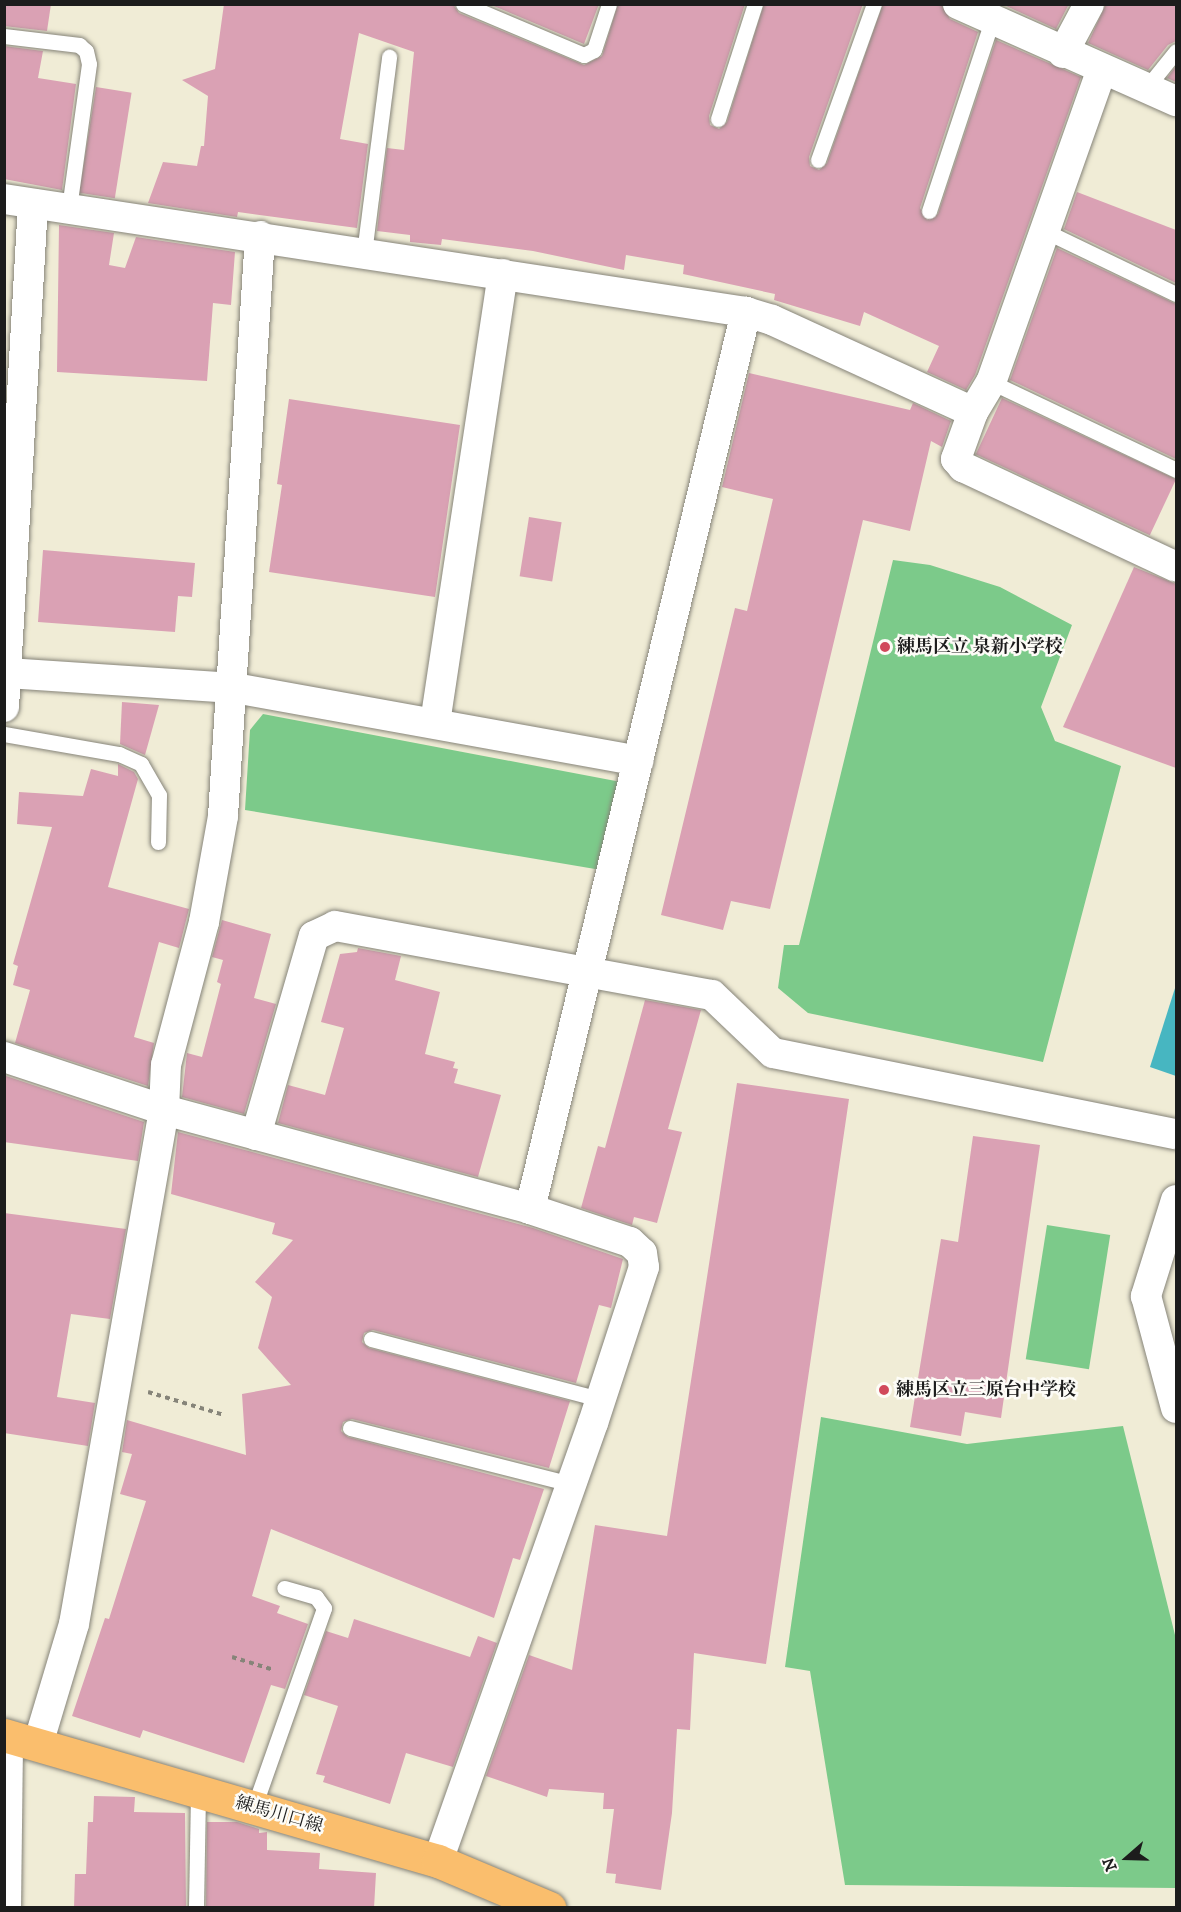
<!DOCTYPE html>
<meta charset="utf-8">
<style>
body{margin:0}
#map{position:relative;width:1181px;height:1912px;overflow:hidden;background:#f0ecd6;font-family:"IM FELL DW Pica","Noto Serif JP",serif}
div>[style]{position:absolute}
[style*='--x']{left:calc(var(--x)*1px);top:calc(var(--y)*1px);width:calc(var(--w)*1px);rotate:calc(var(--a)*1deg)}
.green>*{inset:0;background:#7cca8a;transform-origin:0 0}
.water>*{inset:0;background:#47b6c1}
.building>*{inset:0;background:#daa1b4;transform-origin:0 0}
.path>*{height:4px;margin-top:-2px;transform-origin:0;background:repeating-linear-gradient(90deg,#868479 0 4.5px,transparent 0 9px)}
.roads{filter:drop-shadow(0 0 2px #868479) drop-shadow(0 0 2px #868479)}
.lane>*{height:15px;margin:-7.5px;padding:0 7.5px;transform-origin:7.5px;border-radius:7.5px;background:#fff}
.street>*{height:30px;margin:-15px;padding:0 15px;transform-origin:15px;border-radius:15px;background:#fff}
.primary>*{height:33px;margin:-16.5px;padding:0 16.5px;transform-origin:16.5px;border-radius:16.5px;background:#fabe6d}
.dots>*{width:16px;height:16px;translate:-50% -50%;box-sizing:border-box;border:3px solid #fdfcf7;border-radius:50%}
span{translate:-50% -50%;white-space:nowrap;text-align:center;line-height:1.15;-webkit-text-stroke:5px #fdfcf7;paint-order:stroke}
.poi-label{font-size:18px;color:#1c1c1c;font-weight:700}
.left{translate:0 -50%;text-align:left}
.street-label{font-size:18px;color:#1c1c1c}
.frame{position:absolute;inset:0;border:6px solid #1c1c1c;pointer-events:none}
.north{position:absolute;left:1097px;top:1828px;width:60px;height:60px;-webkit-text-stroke:4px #fdfcf7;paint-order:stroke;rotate:250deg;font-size:16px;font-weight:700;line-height:24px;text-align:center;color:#1c1c1c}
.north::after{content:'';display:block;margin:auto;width:21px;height:27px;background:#1c1c1c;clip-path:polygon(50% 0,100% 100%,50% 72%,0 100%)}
</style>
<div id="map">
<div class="green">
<div style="clip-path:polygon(893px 560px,930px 565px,1000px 587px,1072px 625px,1041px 707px,1055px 741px,1121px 766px,1043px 1062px,808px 1013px,778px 988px,784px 945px,799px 945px)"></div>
<div style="clip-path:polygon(263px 714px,621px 782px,601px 870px,245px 810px,250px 730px)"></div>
<div style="left:1047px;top:1225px;width:64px;height:136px;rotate:9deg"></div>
<div style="clip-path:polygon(821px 1417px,967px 1444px,1123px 1426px,1176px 1639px,1176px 1888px,845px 1885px,810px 1671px,785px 1667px)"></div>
</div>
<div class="water">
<div style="clip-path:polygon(1176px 985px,1176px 1076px,1150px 1067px)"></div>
</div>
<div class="building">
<div style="clip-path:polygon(4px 4px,51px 4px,47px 31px,4px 26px)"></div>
<div style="clip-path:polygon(224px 4px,453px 4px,459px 13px,584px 65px,602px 56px,618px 4px,745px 4px,709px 116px,710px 125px,719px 129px,727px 122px,764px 4px,863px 4px,809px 157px,810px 166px,819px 170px,827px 163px,883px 4px,941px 4px,950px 19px,978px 32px,920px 208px,927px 220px,938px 214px,996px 40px,1081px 77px,975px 375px,966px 390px,927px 372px,939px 346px,864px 312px,860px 326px,774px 300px,775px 294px,683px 274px,684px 265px,626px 255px,624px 270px,533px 251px,442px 239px,441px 245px,410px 242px,410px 235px,377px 231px,387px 148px,404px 150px,414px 52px,359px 33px,340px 139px,368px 144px,357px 228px,238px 212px,237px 217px,148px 203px,163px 162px,197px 166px,201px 146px,204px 146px,208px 96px,182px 80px,215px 69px)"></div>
<div style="clip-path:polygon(489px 4px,599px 4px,584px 44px)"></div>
<div style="clip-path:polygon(1002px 4px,1069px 4px,1056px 29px)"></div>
<div style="clip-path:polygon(1106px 4px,1176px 4px,1176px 41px,1168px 45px,1148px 70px,1088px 43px)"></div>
<div style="clip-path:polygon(4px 46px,43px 51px,38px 78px,76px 84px,62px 190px,4px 179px)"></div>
<div style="clip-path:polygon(1176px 66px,1176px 82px,1167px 78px)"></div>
<div style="left:96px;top:87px;width:36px;height:107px;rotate:9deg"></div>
<div style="clip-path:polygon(1077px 192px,1176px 230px,1176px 283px,1064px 229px)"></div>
<div style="clip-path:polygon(59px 225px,114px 233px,109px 265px,125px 268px,136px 237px,235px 252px,231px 305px,213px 303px,207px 381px,57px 372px)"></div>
<div style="clip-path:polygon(1057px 248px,1176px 304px,1176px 459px,1010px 380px)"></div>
<div style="clip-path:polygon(749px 373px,910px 410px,913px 403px,951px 421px,942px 447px,931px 441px,910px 531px,863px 520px,770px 909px,731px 901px,723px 930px,661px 915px,735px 608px,747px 611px,773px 499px,722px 487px)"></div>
<div style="left:1002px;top:398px;width:192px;height:62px;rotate:25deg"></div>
<div style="clip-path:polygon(289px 399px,460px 425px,435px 597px,269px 572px,282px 485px,277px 484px)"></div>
<div style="left:529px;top:517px;width:33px;height:60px;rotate:9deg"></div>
<div style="clip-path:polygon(43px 550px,195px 563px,192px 597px,178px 596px,175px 632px,38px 622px)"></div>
<div style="clip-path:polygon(1134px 567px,1176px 584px,1176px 768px,1063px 727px)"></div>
<div style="clip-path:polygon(122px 702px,159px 705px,145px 755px,120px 744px)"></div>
<div style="clip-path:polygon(118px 764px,134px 772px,138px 779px,108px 887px,189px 909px,179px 948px,159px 942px,134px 1037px,154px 1043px,148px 1086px,15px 1043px,30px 990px,13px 985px,18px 966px,13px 964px,52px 827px,17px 824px,19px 792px,83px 796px,91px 769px,118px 776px)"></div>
<div style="clip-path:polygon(222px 920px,271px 934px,254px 998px,276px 1004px,244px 1114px,182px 1097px,187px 1053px,202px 1057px,221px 984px,217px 982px,223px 960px,212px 957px)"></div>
<div style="clip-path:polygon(358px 948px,401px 956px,395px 980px,440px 992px,425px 1054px,455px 1062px,453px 1068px,458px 1069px,454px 1083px,501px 1095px,478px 1177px,278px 1123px,288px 1085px,325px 1095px,344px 1028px,321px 1022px,340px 954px,357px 952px)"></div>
<div style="clip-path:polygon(645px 1000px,701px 1010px,668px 1129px,682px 1132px,657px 1223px,634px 1217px,632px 1225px,581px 1208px,598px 1146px,605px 1148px)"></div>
<div style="clip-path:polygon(6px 1076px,144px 1122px,138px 1161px,4px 1142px)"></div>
<div style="clip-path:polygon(737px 1083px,849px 1099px,766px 1664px,694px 1653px,690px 1730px,677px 1729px,672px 1813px,661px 1890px,615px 1883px,616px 1874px,606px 1873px,614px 1809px,603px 1809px,604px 1793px,549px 1789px,547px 1797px,486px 1776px,529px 1655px,572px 1670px,595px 1525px,667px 1536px)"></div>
<div style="clip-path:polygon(178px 1132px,533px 1228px,623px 1259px,611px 1308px,599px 1305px,576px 1383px,373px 1330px,364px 1333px,362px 1342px,369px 1348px,570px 1401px,549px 1468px,352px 1419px,343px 1422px,341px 1431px,348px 1437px,544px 1489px,520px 1560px,513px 1558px,494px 1618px,271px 1529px,252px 1596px,280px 1606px,277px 1613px,308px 1624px,285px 1689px,271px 1685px,244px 1763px,143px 1730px,140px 1738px,72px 1716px,105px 1618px,109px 1619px,146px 1501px,120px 1494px,132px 1454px,122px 1452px,127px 1420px,246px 1455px,242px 1394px,291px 1385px,258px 1348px,272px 1297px,255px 1282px,293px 1240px,272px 1234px,275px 1223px,171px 1194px)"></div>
<div style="clip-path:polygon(973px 1136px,1040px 1145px,1001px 1418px,965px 1412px,961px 1436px,910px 1427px,941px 1239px,958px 1242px)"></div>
<div style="clip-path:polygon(4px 1213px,126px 1229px,110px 1319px,71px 1314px,57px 1397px,95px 1403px,88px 1446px,4px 1433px)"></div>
<div style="clip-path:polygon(354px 1619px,470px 1657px,478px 1636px,497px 1643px,453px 1767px,406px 1753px,390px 1804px,323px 1782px,325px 1776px,316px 1774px,338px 1706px,304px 1695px,326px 1631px,348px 1638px)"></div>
<div style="clip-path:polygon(94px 1796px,135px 1797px,134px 1812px,185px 1813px,186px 1908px,74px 1908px,75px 1874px,86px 1874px,88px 1822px,93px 1822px)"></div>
<div style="clip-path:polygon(207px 1822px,237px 1822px,259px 1829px,259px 1833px,267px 1832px,267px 1850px,320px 1853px,319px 1869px,376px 1873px,374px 1908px,206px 1908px)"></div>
</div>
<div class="path">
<div style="--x:148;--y:1392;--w:79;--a:16.8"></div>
<div style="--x:232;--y:1657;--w:44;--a:17.2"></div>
</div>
<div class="roads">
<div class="lane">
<div style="--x:463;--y:4;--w:131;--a:22.9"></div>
<div style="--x:584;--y:55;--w:11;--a:-27"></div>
<div style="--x:594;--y:50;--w:48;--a:-71.9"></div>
<div style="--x:4;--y:36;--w:76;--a:6.8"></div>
<div style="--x:79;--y:45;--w:9;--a:41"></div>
<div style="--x:86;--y:51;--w:13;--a:77"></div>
<div style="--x:89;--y:64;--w:146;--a:97.9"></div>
<div style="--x:1147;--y:87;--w:46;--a:-51.1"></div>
<div style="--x:718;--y:119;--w:121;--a:-72.2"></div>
<div style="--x:818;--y:160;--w:166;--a:-70.3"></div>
<div style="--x:929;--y:211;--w:201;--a:-71.7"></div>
<div style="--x:1047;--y:232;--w:143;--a:25.7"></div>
<div style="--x:364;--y:253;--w:198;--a:-82.7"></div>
<div style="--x:991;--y:382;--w:205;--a:25.4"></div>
<div style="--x:4;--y:734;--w:117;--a:9.9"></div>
<div style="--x:119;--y:754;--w:24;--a:24"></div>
<div style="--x:141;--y:764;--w:36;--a:60"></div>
<div style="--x:159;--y:795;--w:47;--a:91.2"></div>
<div style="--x:371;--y:1339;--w:237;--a:14.7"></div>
<div style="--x:350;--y:1428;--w:229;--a:14.2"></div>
<div style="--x:254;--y:1807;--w:211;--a:-70.6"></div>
<div style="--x:324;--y:1608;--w:14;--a:-126"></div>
<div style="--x:316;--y:1597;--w:33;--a:-164"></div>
<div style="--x:196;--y:1908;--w:116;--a:-89"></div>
</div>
<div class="street">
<div style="--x:958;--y:4;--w:239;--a:24"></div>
<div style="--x:1063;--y:53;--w:55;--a:-62"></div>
<div style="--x:1102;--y:69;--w:332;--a:109.5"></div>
<div style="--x:991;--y:382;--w:35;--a:121"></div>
<div style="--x:973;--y:412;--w:50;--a:109.9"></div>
<div style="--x:956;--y:459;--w:11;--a:49"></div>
<div style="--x:963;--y:467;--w:235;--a:25.1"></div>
<div style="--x:4;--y:199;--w:751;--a:8.66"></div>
<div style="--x:746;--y:312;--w:27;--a:17"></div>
<div style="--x:772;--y:320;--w:221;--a:24.6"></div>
<div style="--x:7;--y:673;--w:227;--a:3.8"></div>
<div style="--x:234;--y:688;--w:411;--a:10.2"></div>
<div style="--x:4;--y:707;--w:504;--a:-86.7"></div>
<div style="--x:435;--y:723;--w:454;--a:-81.4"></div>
<div style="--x:4;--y:1057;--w:169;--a:18.3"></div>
<div style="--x:164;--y:1110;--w:379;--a:15.1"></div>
<div style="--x:530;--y:1209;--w:105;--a:18.3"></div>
<div style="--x:630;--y:1242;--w:16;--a:43"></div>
<div style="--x:642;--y:1253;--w:14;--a:82"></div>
<div style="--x:644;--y:1267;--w:164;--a:108.1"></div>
<div style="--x:593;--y:1423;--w:465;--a:109.5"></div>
<div style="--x:256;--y:1135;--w:207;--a:-73.8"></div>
<div style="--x:314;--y:936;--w:23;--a:-25"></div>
<div style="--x:335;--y:926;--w:383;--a:10.4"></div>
<div style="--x:712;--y:995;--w:84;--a:43.6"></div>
<div style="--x:773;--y:1053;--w:411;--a:11.4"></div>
<div style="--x:1176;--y:1200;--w:101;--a:107.4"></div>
<div style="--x:1146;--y:1296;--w:116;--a:75"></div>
<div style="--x:530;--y:1209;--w:923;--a:-76.46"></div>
<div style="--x:38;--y:1744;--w:125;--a:-73.3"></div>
<div style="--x:74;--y:1624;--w:522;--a:-80.07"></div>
<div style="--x:164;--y:1110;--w:45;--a:-87.5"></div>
<div style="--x:166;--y:1065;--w:148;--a:-75.1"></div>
<div style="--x:204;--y:922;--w:108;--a:-79.8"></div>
<div style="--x:223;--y:816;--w:581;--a:-86.35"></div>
<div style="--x:6;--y:1908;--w:172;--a:-89.3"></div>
</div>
<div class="primary">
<div style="--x:4;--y:1735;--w:452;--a:16.2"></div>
<div style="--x:438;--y:1861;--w:121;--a:22.9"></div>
</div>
</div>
<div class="dots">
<div style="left:885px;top:647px;background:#d1495b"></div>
<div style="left:884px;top:1390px;background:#d1495b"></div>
</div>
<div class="poi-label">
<span class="left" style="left:897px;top:647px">練馬区立 泉新小学校</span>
<span class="left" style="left:896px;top:1390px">練馬区立三原台中学校</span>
</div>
<div class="street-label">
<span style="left:279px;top:1815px;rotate:16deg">練馬川口線</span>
</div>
<div class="frame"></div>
<div class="north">N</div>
</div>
